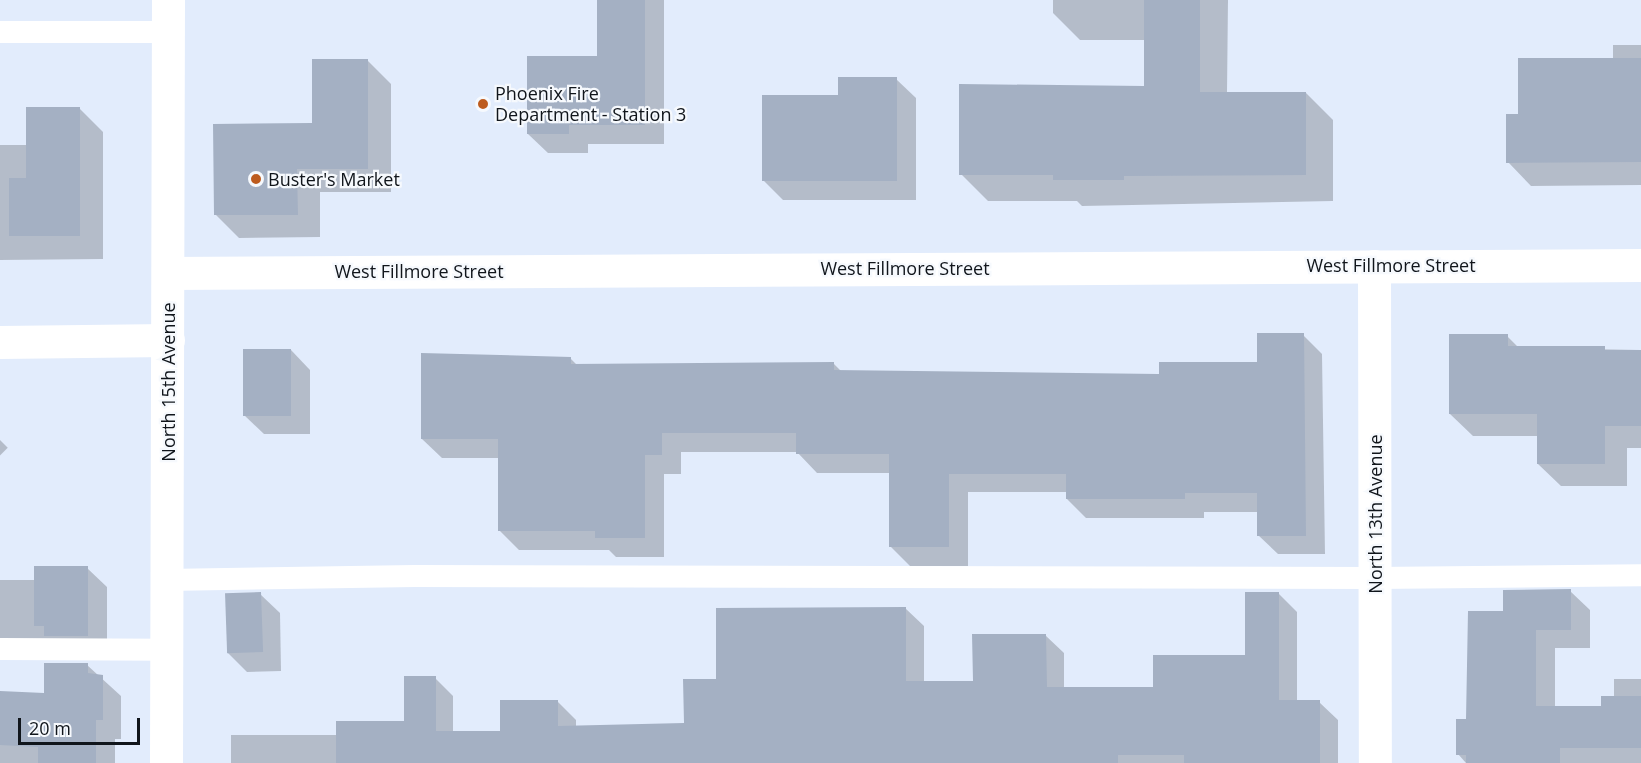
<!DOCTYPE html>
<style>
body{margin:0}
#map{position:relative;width:1641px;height:763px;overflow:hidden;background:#e2ecfc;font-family:"Open Sans",sans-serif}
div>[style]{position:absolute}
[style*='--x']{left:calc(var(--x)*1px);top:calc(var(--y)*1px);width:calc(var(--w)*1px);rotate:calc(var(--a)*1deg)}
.shadow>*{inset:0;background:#0003;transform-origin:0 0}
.building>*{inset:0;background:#a4b0c3;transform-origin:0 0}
.service>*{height:22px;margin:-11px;padding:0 11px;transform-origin:11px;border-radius:11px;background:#fff}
.minor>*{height:33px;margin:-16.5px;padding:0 16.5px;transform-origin:16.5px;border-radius:16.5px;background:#fff}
.tertiary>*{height:33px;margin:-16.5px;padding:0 16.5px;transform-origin:16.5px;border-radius:16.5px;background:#fff}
.dots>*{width:16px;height:16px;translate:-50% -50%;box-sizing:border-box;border:3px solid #f6f9fd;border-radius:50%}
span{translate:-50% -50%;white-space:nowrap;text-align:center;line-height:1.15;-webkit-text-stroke:4.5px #f6f9fd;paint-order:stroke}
.poi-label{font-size:18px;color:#10151b}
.left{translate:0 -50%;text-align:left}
.street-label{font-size:18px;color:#10151b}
.scale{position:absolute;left:18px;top:718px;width:122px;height:27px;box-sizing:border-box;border:3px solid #10151b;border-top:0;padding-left:8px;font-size:18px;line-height:21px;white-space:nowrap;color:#10151b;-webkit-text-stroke:4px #f6f9fd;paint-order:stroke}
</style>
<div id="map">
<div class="shadow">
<div style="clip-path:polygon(598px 0,664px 0,664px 144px,588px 144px,588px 153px,548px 153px,528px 134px,598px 58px)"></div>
<div style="clip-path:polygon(1053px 0,1228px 0,1227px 93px,1306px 93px,1333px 120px,1333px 201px,1082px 206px,1077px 201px,988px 201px,961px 174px,1146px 87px,1146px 40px,1080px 40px,1053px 13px)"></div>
<div style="clip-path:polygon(1613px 45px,1641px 45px,1641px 185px,1531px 186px,1508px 162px,1519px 116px,1613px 60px)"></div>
<div style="clip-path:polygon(368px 61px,391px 84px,391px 192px,320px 192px,320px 237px,239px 238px,216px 215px,314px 125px)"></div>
<div style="clip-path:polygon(896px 79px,916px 98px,916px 200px,783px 200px,763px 180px,839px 96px)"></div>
<div style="clip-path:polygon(79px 108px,103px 132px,103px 259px,0 260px,0 145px,28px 145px)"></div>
<div style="clip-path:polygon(1303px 335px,1322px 354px,1325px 554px,1278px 554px,1258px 535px,1258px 512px,1204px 512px,1204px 518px,1086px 518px,1067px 499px,1067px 492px,968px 492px,968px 566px,910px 566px,891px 547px,891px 473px,817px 473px,797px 452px,681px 452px,681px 474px,664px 474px,664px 557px,616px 557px,609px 550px,519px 550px,499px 530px,500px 458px,442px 458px,422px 439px,570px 358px,577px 365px,834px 364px,841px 371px,1161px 375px,1258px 364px)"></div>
<div style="clip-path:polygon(1507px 336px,1519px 348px,1641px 350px,1641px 448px,1627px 448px,1627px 486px,1561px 486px,1538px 464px,1538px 436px,1473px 436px,1450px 414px)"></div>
<div style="clip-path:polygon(291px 350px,310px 370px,310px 434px,264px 434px,244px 415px)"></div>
<div style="left:0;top:440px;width:11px;height:95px;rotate:45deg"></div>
<div style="clip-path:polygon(87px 568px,107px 587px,107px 655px,0 644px,0 580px,35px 580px)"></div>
<div style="clip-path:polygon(1570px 591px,1590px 610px,1590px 648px,1555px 648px,1555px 708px,1603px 708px,1614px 698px,1614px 679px,1641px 679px,1641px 763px,1466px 763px,1458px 754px,1504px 613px)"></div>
<div style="clip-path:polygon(1278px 593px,1297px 612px,1297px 702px,1319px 702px,1338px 720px,1338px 763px,231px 763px,231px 735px,337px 735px,405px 723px,435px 678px,453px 696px,453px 732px,501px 732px,558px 702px,576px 720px,576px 727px,685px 724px,718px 680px,905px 608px,924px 626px,924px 683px,974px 683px,1045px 635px,1064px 653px,1064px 688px,1154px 688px,1246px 657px)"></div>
<div style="clip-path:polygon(260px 594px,280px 613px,281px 671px,247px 672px,227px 652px)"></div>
<div style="clip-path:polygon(87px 665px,121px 696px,121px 739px,115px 739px,115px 763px,0 763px,0 693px,45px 694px)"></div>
</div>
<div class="building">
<div style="clip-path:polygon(597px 0,645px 0,645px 125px,569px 125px,569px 134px,527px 134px,527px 56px,597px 56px)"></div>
<div style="clip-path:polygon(1144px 0,1200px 0,1200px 92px,1306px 92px,1306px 175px,1124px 176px,1124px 180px,1053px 180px,1053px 175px,959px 175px,959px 84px,1144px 86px)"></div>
<div style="clip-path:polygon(1518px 58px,1641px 58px,1641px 162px,1506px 163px,1506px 114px,1518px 114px)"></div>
<div style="clip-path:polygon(312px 59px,368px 59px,368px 169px,297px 169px,298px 215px,214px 215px,213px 124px,312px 123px)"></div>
<div style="clip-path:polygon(838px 77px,897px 77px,897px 181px,762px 181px,762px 95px,838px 95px)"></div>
<div style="clip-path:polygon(26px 107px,80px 107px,80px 236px,9px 236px,9px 178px,26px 178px)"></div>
<div style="clip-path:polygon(1257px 333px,1304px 333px,1306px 536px,1257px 536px,1257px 493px,1185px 493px,1185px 499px,1066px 499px,1066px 474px,949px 474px,949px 547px,889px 547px,889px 454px,796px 454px,796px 433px,662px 433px,662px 455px,645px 455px,645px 538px,595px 538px,595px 531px,498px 531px,498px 439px,421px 439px,421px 353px,571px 357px,571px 364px,834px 362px,834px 370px,1159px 374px,1159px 362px,1257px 362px)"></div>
<div style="clip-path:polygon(1449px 334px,1508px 334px,1508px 346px,1605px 346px,1605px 350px,1641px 350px,1641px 426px,1605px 426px,1605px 464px,1537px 464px,1537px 414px,1449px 414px)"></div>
<div style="left:243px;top:349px;width:48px;height:67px"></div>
<div style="clip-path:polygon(34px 566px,88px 566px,88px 636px,44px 636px,44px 626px,34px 626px)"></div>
<div style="clip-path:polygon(1571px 589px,1571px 630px,1536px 630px,1536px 706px,1601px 706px,1601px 696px,1641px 696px,1641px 748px,1560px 748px,1560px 763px,1466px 763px,1466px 755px,1456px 755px,1456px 719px,1466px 719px,1468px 611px,1503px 611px,1503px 590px)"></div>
<div style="left:261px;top:592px;width:60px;height:36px;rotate:88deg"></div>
<div style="clip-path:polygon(1245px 592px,1279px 592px,1279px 700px,1320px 700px,1320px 763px,1184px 763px,1184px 755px,1118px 755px,1118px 763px,336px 763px,336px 721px,404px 721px,404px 676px,436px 676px,436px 731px,500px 731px,500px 700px,558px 700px,558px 726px,684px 723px,683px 679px,716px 679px,716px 608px,906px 607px,906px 681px,973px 681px,972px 634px,1046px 634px,1047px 687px,1153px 687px,1153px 655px,1245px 655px)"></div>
<div style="clip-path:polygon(44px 663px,88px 663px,88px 673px,103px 675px,103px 720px,96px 720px,96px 763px,38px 763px,38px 747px,0 745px,0 691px,44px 693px)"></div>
</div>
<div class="service">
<div style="--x:0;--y:32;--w:168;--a:0"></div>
<div style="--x:166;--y:580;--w:249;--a:-0.9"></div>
<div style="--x:415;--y:576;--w:960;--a:0.12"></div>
<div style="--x:1375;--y:578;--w:266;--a:-0.6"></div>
<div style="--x:0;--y:649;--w:166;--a:0.3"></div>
</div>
<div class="minor">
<div style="--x:1374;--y:266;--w:497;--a:89.9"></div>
<div style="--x:168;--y:273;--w:1473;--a:-0.31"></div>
<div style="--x:0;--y:342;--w:168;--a:-0.7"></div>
</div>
<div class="tertiary">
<div style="--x:166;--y:763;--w:763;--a:-89.85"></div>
</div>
<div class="dots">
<div style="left:483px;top:104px;background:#bd5b1e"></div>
<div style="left:256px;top:179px;background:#bd5b1e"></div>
</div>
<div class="poi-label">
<span class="left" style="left:495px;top:104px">Phoenix Fire<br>Department - Station 3</span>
<span class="left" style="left:268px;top:179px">Buster's Market</span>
</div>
<div class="street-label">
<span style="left:1391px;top:265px">West Fillmore Street</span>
<span style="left:905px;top:268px">West Fillmore Street</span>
<span style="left:419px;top:271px">West Fillmore Street</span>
<span style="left:168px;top:382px;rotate:-90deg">North 15th Avenue</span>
<span style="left:1375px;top:514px;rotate:-90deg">North 13th Avenue</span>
</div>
<div class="scale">20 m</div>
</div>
